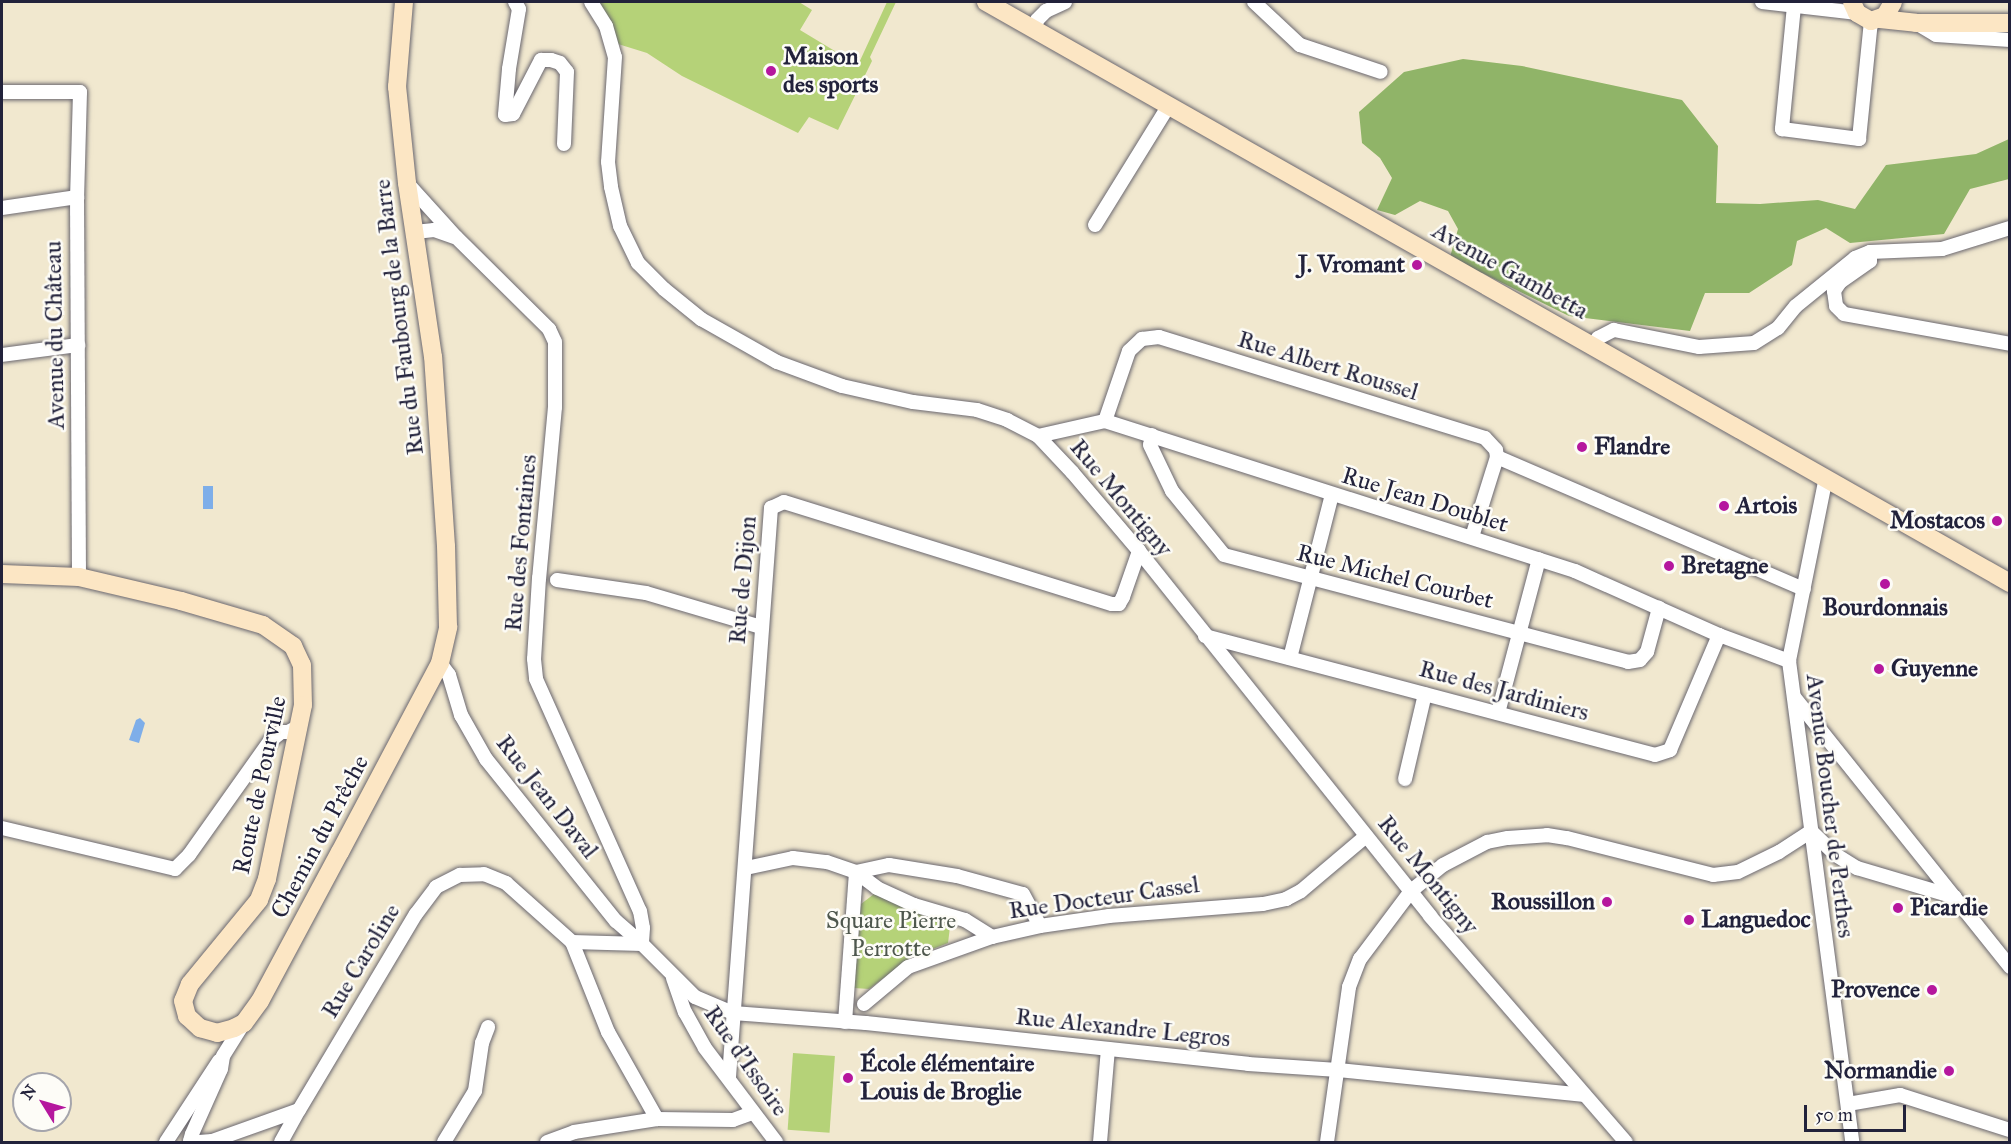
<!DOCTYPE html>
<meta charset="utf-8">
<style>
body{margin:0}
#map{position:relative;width:2011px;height:1144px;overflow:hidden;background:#f1e8cf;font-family:"IM FELL Great Primer",serif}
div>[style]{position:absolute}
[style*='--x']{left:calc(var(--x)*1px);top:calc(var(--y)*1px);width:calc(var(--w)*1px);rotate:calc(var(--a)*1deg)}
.green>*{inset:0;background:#b5d278;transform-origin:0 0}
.forest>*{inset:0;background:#90b468}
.water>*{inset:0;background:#7eaee9;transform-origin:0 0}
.roads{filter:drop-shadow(0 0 2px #6a676f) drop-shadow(0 0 2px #6a676f)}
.street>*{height:14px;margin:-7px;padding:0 7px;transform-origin:7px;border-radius:7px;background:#fff}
.secondary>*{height:18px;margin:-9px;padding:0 9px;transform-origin:9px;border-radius:9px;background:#fce6c4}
.dots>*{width:16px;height:16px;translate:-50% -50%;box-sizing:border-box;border:3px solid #fdfcf7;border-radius:50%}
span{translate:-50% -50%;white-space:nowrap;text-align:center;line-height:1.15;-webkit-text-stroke:5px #fdfcf7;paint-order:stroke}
.poi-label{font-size:24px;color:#22223b;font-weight:700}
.left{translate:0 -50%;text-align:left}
.right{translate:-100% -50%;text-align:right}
.street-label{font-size:24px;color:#22223b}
.park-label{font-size:24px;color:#4e574d}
.frame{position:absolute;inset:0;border:3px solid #22223b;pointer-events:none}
.north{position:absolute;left:12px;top:1072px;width:60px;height:60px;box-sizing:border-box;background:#fdfcf7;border:2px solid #a5a5ac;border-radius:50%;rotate:307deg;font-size:16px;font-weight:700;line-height:24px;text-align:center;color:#22223b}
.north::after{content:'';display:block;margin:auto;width:21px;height:27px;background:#b5179e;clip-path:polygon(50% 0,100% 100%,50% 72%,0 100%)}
.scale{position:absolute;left:1804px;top:1105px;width:102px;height:27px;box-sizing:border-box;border:3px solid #22223b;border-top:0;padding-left:8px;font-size:18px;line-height:21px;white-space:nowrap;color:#22223b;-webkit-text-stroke:4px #fdfcf7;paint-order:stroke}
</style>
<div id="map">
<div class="green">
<div style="clip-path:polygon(596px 2px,799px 2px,812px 10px,800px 30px,858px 65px,887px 2px,896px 2px,870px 57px,872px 61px,838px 130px,809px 117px,798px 133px,682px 76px,647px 53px,618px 44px,606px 14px)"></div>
<div style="clip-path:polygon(874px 894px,950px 927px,948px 943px,910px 958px,869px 989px,854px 988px,861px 904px)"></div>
<div style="left:793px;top:1053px;width:42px;height:77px;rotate:4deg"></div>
</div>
<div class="forest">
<div style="clip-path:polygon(1463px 59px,1522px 66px,1682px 100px,1718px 146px,1716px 203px,1760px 204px,1818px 200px,1855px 209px,1886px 165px,1976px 154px,2009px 139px,2009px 179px,1970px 189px,1944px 234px,1850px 243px,1826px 228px,1797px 241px,1792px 265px,1749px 293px,1705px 293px,1690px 331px,1569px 316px,1450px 257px,1458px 229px,1448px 211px,1420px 201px,1395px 215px,1377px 210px,1392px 178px,1380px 158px,1362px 143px,1359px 112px,1404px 72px)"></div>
</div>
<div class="water">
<div style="left:203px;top:486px;width:10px;height:23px"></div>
<div style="clip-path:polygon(140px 718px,145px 723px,139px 743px,129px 740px,136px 720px)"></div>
</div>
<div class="roads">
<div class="street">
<div style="--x:515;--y:2;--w:8;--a:60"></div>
<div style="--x:519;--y:9;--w:61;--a:99.5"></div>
<div style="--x:509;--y:69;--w:46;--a:95"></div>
<div style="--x:505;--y:115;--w:8;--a:-7"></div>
<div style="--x:513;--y:114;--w:61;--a:-62.6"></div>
<div style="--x:541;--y:60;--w:10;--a:0"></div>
<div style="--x:551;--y:60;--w:9;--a:18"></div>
<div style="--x:560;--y:63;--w:11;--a:52"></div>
<div style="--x:567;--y:72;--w:72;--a:92.4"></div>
<div style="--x:591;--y:2;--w:28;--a:58"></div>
<div style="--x:606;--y:26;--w:32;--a:74"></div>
<div style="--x:615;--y:57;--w:105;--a:93.8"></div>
<div style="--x:608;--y:162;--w:25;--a:83"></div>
<div style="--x:611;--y:187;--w:40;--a:77"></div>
<div style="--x:620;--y:226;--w:41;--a:64.1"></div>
<div style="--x:638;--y:263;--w:37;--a:45"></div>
<div style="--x:664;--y:289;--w:48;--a:39"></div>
<div style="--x:701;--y:319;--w:87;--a:29.5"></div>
<div style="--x:777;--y:362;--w:69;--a:20.3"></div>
<div style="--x:842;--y:386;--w:73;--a:12.7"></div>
<div style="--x:913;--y:402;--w:64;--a:7.1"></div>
<div style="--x:977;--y:410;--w:32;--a:18"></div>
<div style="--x:1007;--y:420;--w:35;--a:27"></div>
<div style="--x:1038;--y:436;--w:50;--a:46.6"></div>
<div style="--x:1072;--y:472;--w:104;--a:49.7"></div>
<div style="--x:1139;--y:551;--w:467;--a:51.4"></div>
<div style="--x:1430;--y:916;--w:299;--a:49.1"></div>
<div style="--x:1254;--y:2;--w:63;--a:43.1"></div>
<div style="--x:1300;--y:45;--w:85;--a:18.4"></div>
<div style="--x:1762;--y:2;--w:96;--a:6.6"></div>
<div style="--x:1794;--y:6;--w:124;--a:95.6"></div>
<div style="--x:1782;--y:129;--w:78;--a:7.4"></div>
<div style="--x:1859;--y:139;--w:119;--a:-84.2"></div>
<div style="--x:1916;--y:23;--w:23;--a:31"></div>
<div style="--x:1936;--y:35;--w:74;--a:3.9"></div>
<div style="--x:1035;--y:29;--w:9;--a:-77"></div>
<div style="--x:1037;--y:20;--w:13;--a:-45"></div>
<div style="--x:1046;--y:11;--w:21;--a:-25"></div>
<div style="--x:2;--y:92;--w:78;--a:0"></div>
<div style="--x:80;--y:92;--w:105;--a:91.6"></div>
<div style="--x:77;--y:197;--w:380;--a:89.7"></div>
<div style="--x:407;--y:183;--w:73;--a:47.8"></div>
<div style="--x:456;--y:237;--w:131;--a:44.7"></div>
<div style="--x:549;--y:329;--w:14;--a:65"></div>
<div style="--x:555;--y:342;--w:65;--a:90"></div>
<div style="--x:555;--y:407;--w:172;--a:95.3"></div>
<div style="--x:539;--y:578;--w:81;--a:93.5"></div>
<div style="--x:534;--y:659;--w:20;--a:84"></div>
<div style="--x:536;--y:679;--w:254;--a:65.9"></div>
<div style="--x:640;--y:911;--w:17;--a:80"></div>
<div style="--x:643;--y:928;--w:16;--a:94"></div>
<div style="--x:2;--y:208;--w:76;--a:-8.3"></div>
<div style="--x:1095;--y:225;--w:141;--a:-58.3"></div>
<div style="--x:415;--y:232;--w:19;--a:-6"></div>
<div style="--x:434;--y:230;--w:21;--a:19"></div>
<div style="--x:1870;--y:252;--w:9;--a:90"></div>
<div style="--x:1870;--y:261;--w:37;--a:145"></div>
<div style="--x:1840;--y:282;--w:11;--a:124"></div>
<div style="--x:1834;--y:291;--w:15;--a:82"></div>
<div style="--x:1836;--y:306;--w:11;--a:45"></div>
<div style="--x:1844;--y:314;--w:169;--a:10.2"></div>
<div style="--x:1594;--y:345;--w:8;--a:-60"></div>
<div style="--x:1598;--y:338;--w:18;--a:-27"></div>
<div style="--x:1614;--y:330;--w:87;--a:11.3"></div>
<div style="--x:1699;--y:347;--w:55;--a:-4.2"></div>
<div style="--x:1754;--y:343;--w:28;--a:-32"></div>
<div style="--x:1778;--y:328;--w:28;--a:-51"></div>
<div style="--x:1796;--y:306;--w:76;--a:-39.1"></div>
<div style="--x:1855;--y:258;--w:16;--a:-22"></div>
<div style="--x:1870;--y:252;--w:72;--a:-2.4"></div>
<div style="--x:1942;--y:249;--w:71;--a:-17.2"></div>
<div style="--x:2;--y:355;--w:77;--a:-7.5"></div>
<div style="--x:1105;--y:421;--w:74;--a:-71.1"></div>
<div style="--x:1129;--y:351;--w:18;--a:-43"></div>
<div style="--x:1142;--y:339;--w:17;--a:-7"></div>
<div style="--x:1159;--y:337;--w:341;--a:17.2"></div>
<div style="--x:1485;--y:438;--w:16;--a:47"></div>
<div style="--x:1496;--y:450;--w:7;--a:82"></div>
<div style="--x:1497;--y:457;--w:84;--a:107.4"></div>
<div style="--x:1152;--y:435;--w:10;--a:101"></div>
<div style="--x:1150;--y:445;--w:51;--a:64.4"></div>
<div style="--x:1172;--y:491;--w:82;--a:50.9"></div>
<div style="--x:1224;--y:555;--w:418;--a:14.8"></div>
<div style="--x:1628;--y:662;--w:12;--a:-9"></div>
<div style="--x:1640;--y:660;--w:11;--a:-49"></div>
<div style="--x:1647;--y:652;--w:46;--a:-74.7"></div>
<div style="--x:1038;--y:436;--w:69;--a:-12.6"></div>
<div style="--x:1105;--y:421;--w:493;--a:17.7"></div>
<div style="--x:1575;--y:571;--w:158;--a:24"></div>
<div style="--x:1719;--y:635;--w:75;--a:20.4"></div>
<div style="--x:1497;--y:457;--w:334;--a:23.3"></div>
<div style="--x:1826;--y:477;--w:188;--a:101.4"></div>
<div style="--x:1789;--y:661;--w:485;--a:82.5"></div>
<div style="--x:557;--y:580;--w:90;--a:8.3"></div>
<div style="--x:646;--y:593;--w:120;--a:16.5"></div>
<div style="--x:1205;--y:636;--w:465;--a:14.8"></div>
<div style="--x:1655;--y:755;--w:16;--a:-18"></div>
<div style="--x:1670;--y:750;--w:125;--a:-66.9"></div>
<div style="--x:1290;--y:658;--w:168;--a:-75.6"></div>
<div style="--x:440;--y:663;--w:15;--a:53"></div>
<div style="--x:449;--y:675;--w:42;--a:73.3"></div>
<div style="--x:461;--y:715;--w:51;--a:60.4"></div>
<div style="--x:486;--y:759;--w:208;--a:51.3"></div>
<div style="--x:616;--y:921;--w:35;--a:41"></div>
<div style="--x:1794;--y:697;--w:346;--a:51.3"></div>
<div style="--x:1498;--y:713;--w:159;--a:-75.1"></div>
<div style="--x:1405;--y:779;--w:87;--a:-76.8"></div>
<div style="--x:2;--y:828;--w:178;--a:13.3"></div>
<div style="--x:175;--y:869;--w:20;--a:-45"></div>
<div style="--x:189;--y:855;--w:140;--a:-54.6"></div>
<div style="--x:270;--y:741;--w:14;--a:-39"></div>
<div style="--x:281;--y:732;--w:7;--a:0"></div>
<div style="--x:288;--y:732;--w:13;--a:-27"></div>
<div style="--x:1811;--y:831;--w:35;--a:44"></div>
<div style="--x:1836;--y:855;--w:25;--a:32"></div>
<div style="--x:1857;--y:868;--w:102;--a:16.5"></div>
<div style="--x:746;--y:868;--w:48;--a:-12"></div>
<div style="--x:793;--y:858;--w:34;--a:7"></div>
<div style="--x:827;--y:862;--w:31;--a:19"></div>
<div style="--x:856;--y:872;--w:34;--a:-12"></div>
<div style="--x:889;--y:865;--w:69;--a:9.2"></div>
<div style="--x:957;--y:876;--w:68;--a:15.3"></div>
<div style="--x:1023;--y:894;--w:36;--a:62"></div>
<div style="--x:856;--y:872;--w:26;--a:37"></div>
<div style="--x:877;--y:888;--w:41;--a:24.7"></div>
<div style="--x:914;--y:905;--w:53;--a:16.4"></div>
<div style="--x:965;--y:920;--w:32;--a:32"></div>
<div style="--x:572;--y:942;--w:70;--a:1.6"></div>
<div style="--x:642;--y:944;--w:75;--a:45"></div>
<div style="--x:695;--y:997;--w:41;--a:22.8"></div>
<div style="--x:733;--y:1013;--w:133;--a:4.3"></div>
<div style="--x:866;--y:1023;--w:384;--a:6.1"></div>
<div style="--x:1248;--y:1064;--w:90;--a:3.8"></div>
<div style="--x:1338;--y:1070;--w:246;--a:5.8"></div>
<div style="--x:673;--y:978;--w:36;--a:71"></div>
<div style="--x:685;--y:1012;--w:41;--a:60.9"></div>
<div style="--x:705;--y:1048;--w:118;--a:52.9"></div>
<div style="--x:864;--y:1004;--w:57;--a:-40.1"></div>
<div style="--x:908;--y:967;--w:89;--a:-19.7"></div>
<div style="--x:992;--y:937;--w:49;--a:-12.9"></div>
<div style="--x:1040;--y:926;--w:70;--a:-8.2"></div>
<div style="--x:1109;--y:916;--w:154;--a:-4.5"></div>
<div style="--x:1263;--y:904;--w:24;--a:-12"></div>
<div style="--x:1286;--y:899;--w:17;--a:-28"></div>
<div style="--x:1301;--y:891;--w:85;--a:-40.2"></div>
<div style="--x:845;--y:1022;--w:150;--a:-85.8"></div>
<div style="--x:729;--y:1077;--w:571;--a:-85.78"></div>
<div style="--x:771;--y:508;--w:14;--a:-25"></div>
<div style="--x:784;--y:502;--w:343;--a:17.3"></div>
<div style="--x:1112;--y:604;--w:7;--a:0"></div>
<div style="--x:1119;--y:604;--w:8;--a:-60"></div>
<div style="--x:1123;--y:597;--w:49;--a:-70.8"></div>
<div style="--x:1848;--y:1104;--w:53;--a:-9.8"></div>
<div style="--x:1900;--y:1095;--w:115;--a:17.7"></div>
<div style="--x:166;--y:1142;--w:97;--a:-56.8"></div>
<div style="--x:193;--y:1142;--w:3;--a:-162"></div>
<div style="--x:190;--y:1141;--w:7;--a:-74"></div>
<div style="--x:192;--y:1134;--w:71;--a:-66"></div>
<div style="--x:221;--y:1069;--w:13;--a:-81"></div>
<div style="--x:223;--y:1056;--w:39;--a:-58"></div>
<div style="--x:199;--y:1142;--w:13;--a:-4"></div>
<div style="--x:212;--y:1141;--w:92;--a:-19.6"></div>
<div style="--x:299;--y:1110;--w:228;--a:-59.2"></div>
<div style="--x:416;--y:914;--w:34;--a:-53"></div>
<div style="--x:436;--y:887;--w:27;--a:-27"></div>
<div style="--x:460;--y:875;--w:24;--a:-2"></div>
<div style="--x:484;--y:874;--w:24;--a:22"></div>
<div style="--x:506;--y:883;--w:89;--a:41.8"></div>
<div style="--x:572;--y:942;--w:97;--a:68.2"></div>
<div style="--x:608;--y:1032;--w:100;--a:60.6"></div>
<div style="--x:281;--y:1142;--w:37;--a:-61"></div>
<div style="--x:444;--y:1142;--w:60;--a:-58.7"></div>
<div style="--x:475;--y:1091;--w:49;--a:-81.7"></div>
<div style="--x:482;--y:1043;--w:17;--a:-69"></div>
<div style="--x:547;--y:1142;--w:29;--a:-20"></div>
<div style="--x:574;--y:1132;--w:84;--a:-8.9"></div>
<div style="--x:657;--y:1119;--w:76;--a:0.8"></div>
<div style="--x:733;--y:1120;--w:20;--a:-20"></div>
<div style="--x:1100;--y:1142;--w:93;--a:-85.1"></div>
<div style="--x:1327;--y:1142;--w:157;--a:-81.9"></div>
<div style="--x:1349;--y:987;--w:30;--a:-69"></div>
<div style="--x:1360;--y:959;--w:85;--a:-53.1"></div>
<div style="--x:1411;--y:891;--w:41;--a:-39.1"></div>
<div style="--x:1443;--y:865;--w:50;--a:-27.6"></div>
<div style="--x:1487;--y:842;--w:21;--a:-11"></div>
<div style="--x:1508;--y:838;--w:39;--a:-4"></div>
<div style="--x:1547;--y:835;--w:20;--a:9"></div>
<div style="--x:1567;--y:838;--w:151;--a:14.2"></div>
<div style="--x:1713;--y:875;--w:25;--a:-7"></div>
<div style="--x:1738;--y:872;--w:46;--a:-26"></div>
<div style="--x:1779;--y:852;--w:38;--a:-33"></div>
</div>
<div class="secondary">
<div style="--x:986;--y:2;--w:1177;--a:29.57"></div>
<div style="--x:1852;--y:2;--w:12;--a:66"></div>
<div style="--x:1857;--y:13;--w:16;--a:30"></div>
<div style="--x:1871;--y:21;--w:15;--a:-20"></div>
<div style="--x:1885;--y:16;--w:16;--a:-60"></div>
<div style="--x:1880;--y:19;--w:36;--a:6"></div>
<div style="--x:1916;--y:23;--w:94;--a:0"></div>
<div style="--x:2;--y:574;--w:77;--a:2.2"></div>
<div style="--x:79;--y:577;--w:105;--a:13.2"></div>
<div style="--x:181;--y:601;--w:85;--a:16.3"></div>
<div style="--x:263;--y:625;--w:37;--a:35"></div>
<div style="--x:293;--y:646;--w:21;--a:65"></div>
<div style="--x:302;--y:665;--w:40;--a:88.6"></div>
<div style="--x:303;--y:705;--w:178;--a:101.7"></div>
<div style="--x:267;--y:879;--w:22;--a:111"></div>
<div style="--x:259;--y:900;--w:109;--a:129.4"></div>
<div style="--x:190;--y:984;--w:18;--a:112"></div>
<div style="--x:183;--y:1001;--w:16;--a:75"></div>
<div style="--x:187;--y:1016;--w:18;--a:43"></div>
<div style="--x:200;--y:1028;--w:18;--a:16"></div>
<div style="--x:217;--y:1033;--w:18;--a:-16"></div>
<div style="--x:234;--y:1028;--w:11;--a:-27"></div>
<div style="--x:244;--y:1023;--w:27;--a:-54"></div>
<div style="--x:260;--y:1001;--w:169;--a:-61.8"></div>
<div style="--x:340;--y:852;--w:214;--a:-62.1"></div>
<div style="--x:440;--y:663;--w:37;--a:-77"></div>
<div style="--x:448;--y:627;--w:81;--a:-91.4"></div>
<div style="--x:446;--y:546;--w:189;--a:-93.9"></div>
<div style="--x:433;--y:357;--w:176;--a:-98.5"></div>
<div style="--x:407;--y:183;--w:97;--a:-95.9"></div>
<div style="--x:397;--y:87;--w:85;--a:-85.3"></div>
</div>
</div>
<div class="dots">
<div style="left:771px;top:71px;background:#b5179e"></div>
<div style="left:1417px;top:265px;background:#b5179e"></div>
<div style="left:1582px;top:447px;background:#b5179e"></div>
<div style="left:1724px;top:506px;background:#b5179e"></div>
<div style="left:1997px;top:521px;background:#b5179e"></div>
<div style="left:1669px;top:566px;background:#b5179e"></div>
<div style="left:1885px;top:584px;background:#b5179e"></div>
<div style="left:1879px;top:669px;background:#b5179e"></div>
<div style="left:1607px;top:902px;background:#b5179e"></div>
<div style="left:1898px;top:908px;background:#b5179e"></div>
<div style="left:1689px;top:920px;background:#b5179e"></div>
<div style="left:1932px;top:990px;background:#b5179e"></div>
<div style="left:1949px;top:1071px;background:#b5179e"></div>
<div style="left:848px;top:1078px;background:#b5179e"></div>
</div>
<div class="poi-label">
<span class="left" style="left:783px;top:71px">Maison<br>des sports</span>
<span class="right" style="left:1405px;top:265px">J. Vromant</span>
<span class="left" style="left:1594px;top:447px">Flandre</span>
<span class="left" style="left:1736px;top:506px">Artois</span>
<span class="right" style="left:1985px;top:521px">Mostacos</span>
<span class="left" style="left:1681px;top:566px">Bretagne</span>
<span style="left:1885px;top:608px">Bourdonnais</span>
<span class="left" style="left:1891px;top:669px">Guyenne</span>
<span class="right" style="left:1595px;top:902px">Roussillon</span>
<span class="left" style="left:1910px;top:908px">Picardie</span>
<span class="left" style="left:1701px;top:920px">Languedoc</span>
<span class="right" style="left:1920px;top:990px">Provence</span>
<span class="left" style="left:860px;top:1078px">École élémentaire<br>Louis de Broglie</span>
<span class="right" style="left:1937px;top:1071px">Normandie</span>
</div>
<div class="street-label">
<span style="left:1510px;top:271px;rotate:29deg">Avenue Gambetta</span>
<span style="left:399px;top:317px;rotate:-97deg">Rue du Faubourg de la Barre</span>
<span style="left:55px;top:335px;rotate:-91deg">Avenue du Château</span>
<span style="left:1328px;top:366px;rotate:17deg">Rue Albert Roussel</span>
<span style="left:1121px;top:498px;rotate:50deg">Rue Montigny</span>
<span style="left:1425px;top:500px;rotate:17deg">Rue Jean Doublet</span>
<span style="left:521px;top:543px;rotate:-85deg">Rue des Fontaines</span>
<span style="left:1395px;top:577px;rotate:14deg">Rue Michel Courbet</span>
<span style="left:743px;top:580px;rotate:-85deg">Rue de Dijon</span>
<span style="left:1504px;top:691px;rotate:15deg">Rue des Jardiniers</span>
<span style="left:260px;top:785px;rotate:-78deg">Route de Pourville</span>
<span style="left:547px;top:797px;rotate:52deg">Rue Jean Daval</span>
<span style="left:1830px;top:806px;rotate:83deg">Avenue Boucher de Perthes</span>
<span style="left:320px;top:837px;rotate:-62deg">Chemin du Prêche</span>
<span style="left:1428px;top:875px;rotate:51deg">Rue Montigny</span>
<span style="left:1104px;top:898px;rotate:-8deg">Rue Docteur Cassel</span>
<span style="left:361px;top:961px;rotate:-59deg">Rue Caroline</span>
<span style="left:1123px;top:1028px;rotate:6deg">Rue Alexandre Legros</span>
<span style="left:746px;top:1061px;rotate:55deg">Rue d'Issoire</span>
</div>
<div class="park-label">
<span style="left:891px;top:935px">Square Pierre<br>Perrotte</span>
</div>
<div class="frame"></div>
<div class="north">N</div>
<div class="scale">50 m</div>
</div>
